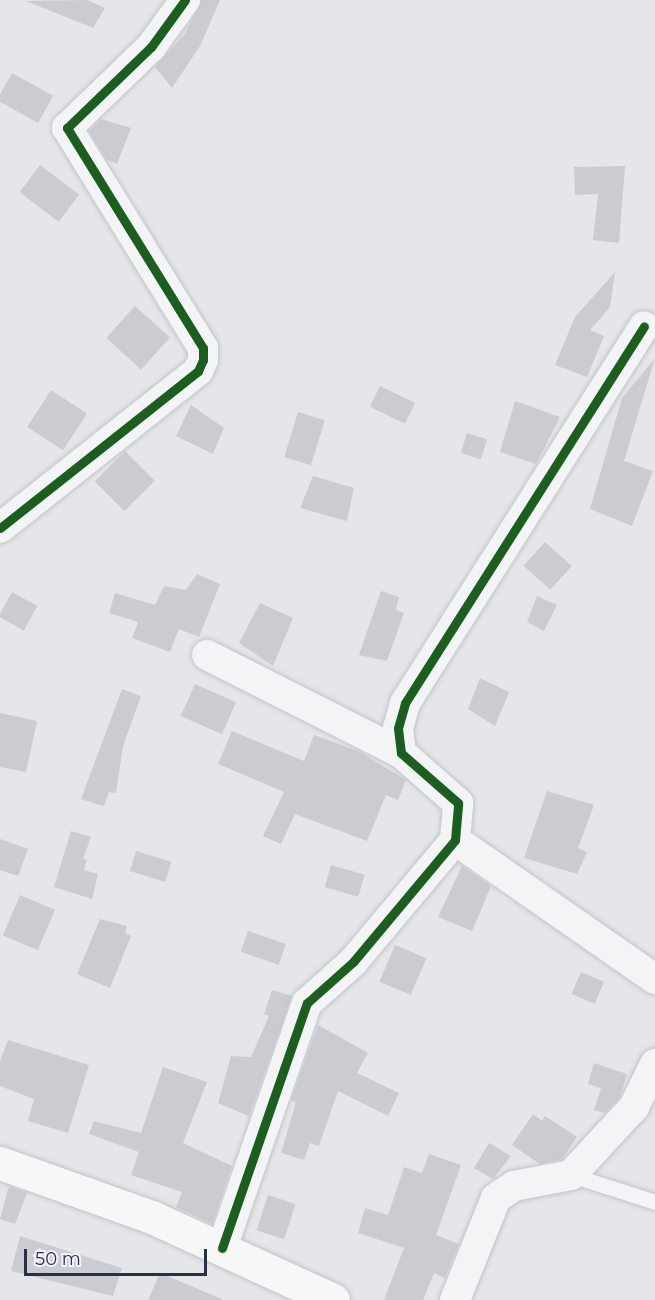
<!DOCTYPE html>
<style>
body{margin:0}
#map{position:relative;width:655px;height:1300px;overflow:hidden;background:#e4e6ea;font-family:Montserrat,sans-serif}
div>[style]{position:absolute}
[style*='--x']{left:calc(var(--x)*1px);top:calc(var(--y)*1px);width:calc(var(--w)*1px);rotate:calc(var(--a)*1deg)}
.building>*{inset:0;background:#caccd1;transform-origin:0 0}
.roads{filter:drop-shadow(0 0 2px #c2c4c8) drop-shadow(0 0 2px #c2c4c8)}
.lane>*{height:15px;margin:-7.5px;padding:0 7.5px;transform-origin:7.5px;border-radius:7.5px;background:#f3f4f6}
.street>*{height:30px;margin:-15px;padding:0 15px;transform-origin:15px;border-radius:15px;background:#f3f4f6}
.secondary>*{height:33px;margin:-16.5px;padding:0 16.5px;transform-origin:16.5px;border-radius:16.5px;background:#f7f7f8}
.cycleway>*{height:9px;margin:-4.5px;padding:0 4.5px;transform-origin:4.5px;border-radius:4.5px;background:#1b5e20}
span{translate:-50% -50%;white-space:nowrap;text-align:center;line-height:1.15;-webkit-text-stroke:6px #f2f4f9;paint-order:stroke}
.scale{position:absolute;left:24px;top:1249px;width:183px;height:27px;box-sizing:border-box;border:3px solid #283045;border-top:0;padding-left:8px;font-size:18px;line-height:21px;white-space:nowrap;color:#283045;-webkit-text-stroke:4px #f2f4f9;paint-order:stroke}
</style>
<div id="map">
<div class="building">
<div style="clip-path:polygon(87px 0,105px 8px,93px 28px,26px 1px)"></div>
<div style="clip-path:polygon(202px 0,220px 0,200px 46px,172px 88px,155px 67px,184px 35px)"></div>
<div style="left:12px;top:73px;width:47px;height:31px;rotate:29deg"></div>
<div style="clip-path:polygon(101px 119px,131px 128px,117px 164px,107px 160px,89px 131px)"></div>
<div style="left:40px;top:165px;width:49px;height:34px;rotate:37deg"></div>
<div style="clip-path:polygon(625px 166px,619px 243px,593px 240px,598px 194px,575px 195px,574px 167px)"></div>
<div style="clip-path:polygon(615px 272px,610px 307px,590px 330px,604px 336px,587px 377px,555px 365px,575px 317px)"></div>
<div style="left:135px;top:306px;width:47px;height:43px;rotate:42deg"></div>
<div style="clip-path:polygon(655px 358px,624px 461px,653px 471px,632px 526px,590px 509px,622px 398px)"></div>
<div style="left:380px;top:386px;width:39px;height:23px;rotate:26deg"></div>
<div style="left:51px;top:390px;width:43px;height:44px;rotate:33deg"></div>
<div style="clip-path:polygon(515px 401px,560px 417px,536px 464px,500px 452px)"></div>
<div style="clip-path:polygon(191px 405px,224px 428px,213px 454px,176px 436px)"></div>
<div style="left:298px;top:412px;width:28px;height:47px;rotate:17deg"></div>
<div style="left:467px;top:433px;width:21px;height:21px;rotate:17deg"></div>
<div style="left:125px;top:451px;width:42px;height:43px;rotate:45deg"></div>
<div style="clip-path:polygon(313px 476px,354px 488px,347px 521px,300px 508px)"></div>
<div style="left:545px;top:542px;width:36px;height:32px;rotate:42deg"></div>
<div style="clip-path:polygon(197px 574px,220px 584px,199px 637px,179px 629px,170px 652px,132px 638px,138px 622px,109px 613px,115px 593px,155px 605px,164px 586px,186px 590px)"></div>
<div style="clip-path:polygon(381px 591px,399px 597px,396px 610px,404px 613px,387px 661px,359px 655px)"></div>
<div style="left:12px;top:592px;width:29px;height:28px;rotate:29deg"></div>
<div style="clip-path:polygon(537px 596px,557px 605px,544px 631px,527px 622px)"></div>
<div style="clip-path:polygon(260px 603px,293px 618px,273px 666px,239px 643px)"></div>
<div style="clip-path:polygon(480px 678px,509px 692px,495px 726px,468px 709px)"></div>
<div style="left:195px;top:684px;width:45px;height:35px;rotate:24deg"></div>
<div style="clip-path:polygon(122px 689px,141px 696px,123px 746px,116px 793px,109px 792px,104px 806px,81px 799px)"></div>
<div style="clip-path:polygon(0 713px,37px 721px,26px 772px,0 767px)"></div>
<div style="clip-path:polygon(232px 731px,304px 761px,314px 735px,360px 752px,406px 780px,398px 800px,386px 795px,367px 841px,295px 814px,281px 844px,263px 836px,284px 792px,218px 764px)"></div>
<div style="clip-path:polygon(547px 791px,594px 805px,578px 848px,587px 852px,577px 874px,524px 858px)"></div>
<div style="clip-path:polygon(71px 831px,91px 837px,83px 859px,87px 860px,84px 870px,98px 874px,92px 899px,54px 887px)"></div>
<div style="clip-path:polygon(0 839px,28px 849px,18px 876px,0 870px)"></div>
<div style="left:136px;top:851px;width:37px;height:21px;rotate:17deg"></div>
<div style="left:331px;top:865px;width:35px;height:23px;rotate:16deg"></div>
<div style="clip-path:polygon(462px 866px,491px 886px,472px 931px,438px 917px)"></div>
<div style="left:20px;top:895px;width:38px;height:44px;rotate:23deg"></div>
<div style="clip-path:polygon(100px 919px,127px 926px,125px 933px,131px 936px,110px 988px,77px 974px)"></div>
<div style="left:248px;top:931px;width:40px;height:22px;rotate:19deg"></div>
<div style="left:395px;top:945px;width:34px;height:40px;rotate:23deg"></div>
<div style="left:581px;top:972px;width:25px;height:24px;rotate:23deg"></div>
<div style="clip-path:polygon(272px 990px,292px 996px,249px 1116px,218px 1103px,231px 1056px,251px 1057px,269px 1016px,264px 1014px)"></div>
<div style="clip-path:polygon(318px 1025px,368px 1053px,357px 1073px,399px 1093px,388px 1116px,338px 1091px,319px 1146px,310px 1143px,304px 1160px,281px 1153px,296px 1102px,291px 1100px)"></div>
<div style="clip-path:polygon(8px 1040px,89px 1065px,68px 1133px,28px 1121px,34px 1099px,0 1086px,0 1061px)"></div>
<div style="clip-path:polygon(594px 1063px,627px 1074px,620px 1097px,605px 1113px,594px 1110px,601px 1088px,588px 1084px)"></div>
<div style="clip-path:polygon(163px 1067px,207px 1082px,183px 1143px,232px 1166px,212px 1224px,176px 1207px,182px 1192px,131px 1175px,139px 1152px,89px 1134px,94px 1121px,141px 1133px)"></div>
<div style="clip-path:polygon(533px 1114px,542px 1121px,545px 1116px,577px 1137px,562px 1159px,540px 1164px,512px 1145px)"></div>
<div style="clip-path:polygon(489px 1143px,511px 1156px,493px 1179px,474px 1168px)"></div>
<div style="clip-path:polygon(429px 1154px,461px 1165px,436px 1235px,459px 1244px,445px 1278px,434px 1273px,423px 1300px,384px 1300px,404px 1248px,358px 1233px,365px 1208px,388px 1215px,404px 1167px,422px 1173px)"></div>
<div style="clip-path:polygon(9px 1186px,27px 1193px,15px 1224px,0 1219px)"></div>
<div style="left:268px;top:1195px;width:29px;height:37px;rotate:18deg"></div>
<div style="clip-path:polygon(20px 1236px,122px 1268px,113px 1296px,11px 1271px)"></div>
<div style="clip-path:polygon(160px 1273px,224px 1300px,148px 1300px)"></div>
</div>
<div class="roads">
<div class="lane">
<div style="--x:571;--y:1175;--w:88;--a:17.8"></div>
</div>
<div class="street">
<div style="--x:0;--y:528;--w:253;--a:-38.4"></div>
<div style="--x:198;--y:371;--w:12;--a:-66"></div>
<div style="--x:203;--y:360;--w:12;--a:-90"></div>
<div style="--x:203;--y:348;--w:259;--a:-121.7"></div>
<div style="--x:67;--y:128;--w:117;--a:-44"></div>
<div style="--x:151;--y:47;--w:58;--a:-54.1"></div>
<div style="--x:207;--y:655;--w:217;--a:26.8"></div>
<div style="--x:455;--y:840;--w:244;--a:34.8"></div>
<div style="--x:222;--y:1248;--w:259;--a:-70.9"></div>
<div style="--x:307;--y:1003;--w:62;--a:-41.7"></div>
<div style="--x:353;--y:962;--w:159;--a:-50.1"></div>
<div style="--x:455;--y:840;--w:37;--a:-85"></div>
<div style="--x:458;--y:803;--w:76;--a:-138.7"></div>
<div style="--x:401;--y:753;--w:25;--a:-97"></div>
<div style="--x:398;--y:728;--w:26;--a:-74"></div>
<div style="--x:405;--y:703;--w:446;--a:-57.6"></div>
<div style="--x:455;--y:1300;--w:110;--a:-68.1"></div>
<div style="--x:496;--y:1198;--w:22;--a:-34"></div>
<div style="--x:514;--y:1186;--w:58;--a:-10.9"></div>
<div style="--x:571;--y:1175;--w:93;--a:-47.2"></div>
<div style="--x:634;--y:1107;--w:48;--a:-64"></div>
</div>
<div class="secondary">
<div style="--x:0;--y:1163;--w:161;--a:19.6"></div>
<div style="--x:152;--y:1217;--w:199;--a:24.6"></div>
</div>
</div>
<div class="cycleway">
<div style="--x:0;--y:528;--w:253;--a:-38.4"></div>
<div style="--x:198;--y:371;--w:12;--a:-66"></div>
<div style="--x:203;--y:360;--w:12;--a:-90"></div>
<div style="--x:203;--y:348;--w:259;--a:-121.7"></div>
<div style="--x:67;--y:128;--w:117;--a:-44"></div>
<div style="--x:151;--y:47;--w:58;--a:-54.1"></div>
<div style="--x:222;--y:1248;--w:259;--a:-70.9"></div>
<div style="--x:307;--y:1003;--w:62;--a:-41.7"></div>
<div style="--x:353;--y:962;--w:159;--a:-50.1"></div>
<div style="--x:455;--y:840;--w:37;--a:-85"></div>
<div style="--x:458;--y:803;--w:76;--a:-138.7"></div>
<div style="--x:401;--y:753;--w:25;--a:-97"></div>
<div style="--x:398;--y:728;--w:26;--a:-74"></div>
<div style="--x:405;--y:703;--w:446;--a:-57.6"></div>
</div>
<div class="scale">50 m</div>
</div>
